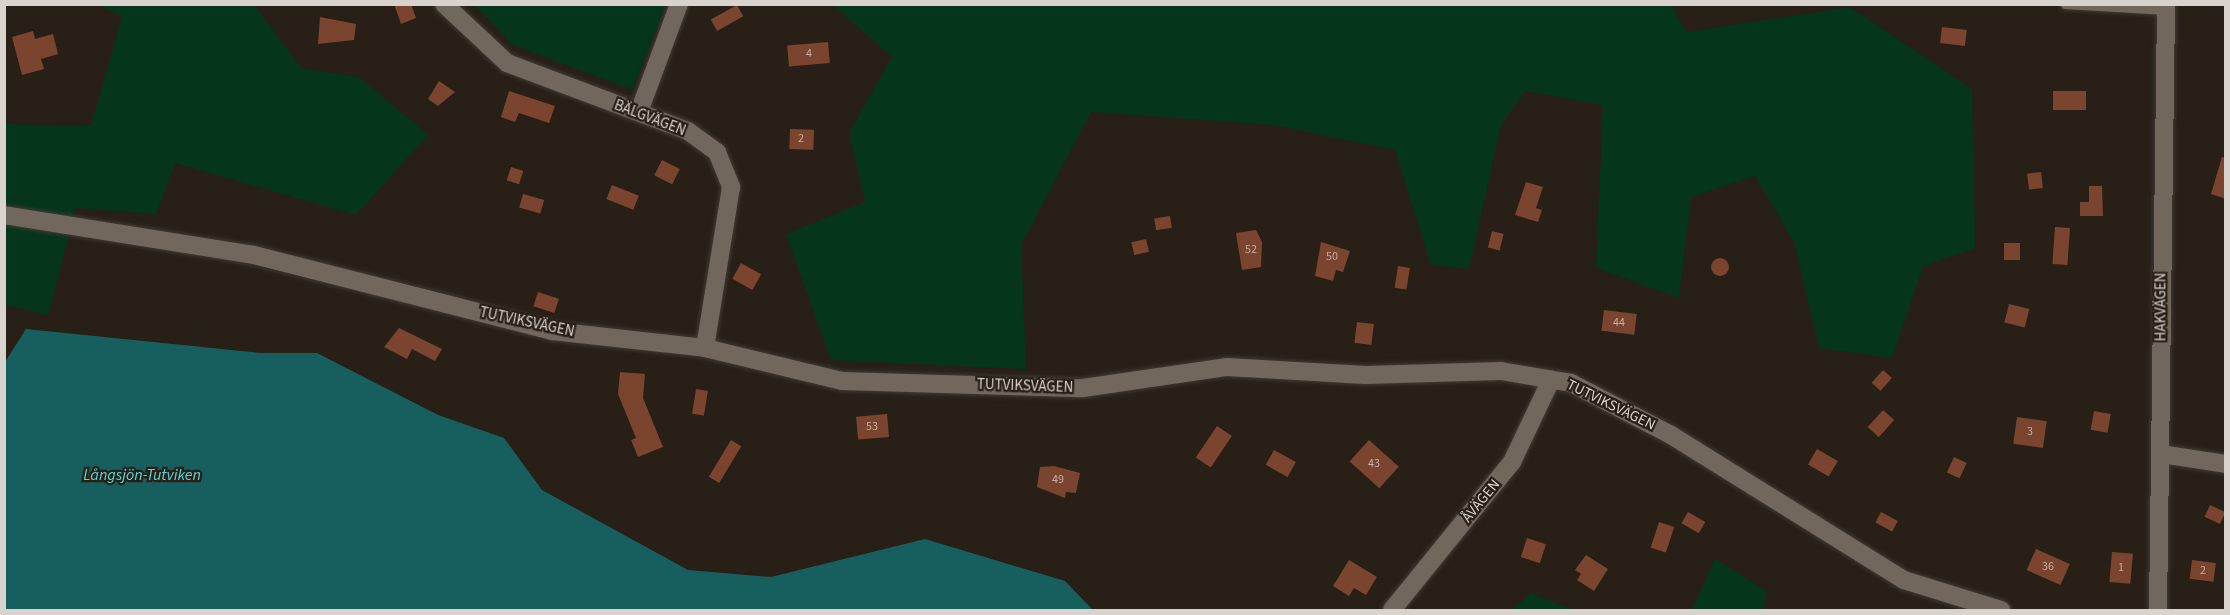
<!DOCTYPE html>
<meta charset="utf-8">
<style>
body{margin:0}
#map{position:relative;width:2230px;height:615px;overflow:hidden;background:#282017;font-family:"Source Sans 3",sans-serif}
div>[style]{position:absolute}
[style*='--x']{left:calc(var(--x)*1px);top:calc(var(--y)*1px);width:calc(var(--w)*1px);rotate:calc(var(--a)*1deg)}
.green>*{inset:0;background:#05351b}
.water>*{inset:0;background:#175e5f}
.building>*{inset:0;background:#7b442e;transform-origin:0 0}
.round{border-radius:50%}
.roads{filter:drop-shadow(0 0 2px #413934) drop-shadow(0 0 2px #413934)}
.lane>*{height:9px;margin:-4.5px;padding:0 4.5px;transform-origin:4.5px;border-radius:4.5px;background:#71675d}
.street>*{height:18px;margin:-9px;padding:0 9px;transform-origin:9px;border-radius:9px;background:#71675d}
span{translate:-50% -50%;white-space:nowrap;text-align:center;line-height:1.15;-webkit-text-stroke:4.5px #282017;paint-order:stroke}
.number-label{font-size:12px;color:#c2afa5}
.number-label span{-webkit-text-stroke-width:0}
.street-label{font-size:15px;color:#d9d3cd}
.water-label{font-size:16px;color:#54d8da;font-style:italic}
.frame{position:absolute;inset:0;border:6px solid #d9d3cd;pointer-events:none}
</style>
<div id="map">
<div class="green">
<div style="clip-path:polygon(1670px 4px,1687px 32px,1850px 7px,1972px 89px,1975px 248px,1923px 266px,1892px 358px,1819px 348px,1794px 242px,1755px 176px,1691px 197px,1679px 298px,1596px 268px,1603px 105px,1525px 91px,1501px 125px,1469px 269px,1431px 265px,1395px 150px,1274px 125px,1091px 112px,1021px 245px,1026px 369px,831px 360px,786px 234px,865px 202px,849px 133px,892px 57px,833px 5px)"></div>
<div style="clip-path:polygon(98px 5px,254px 5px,301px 68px,359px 77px,428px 135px,356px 215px,175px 163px,156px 214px,76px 208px,48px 315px,5px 305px,5px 124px,91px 126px,122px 16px)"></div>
<div style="clip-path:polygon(474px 5px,666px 5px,633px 90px,513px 45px)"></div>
<div style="clip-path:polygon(1715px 559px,1766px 591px,1764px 610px,1692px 610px)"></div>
<div style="clip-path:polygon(1531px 593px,1574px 610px,1512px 610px)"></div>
</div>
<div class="water">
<div style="clip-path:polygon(26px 329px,260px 353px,317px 353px,438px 415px,504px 438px,542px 490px,688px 570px,771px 577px,925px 539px,1065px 581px,1093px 610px,5px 610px,5px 362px)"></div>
</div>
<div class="building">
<div style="clip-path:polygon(394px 4px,411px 4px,416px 18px,401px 24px)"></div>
<div style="left:737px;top:5px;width:13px;height:30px;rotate:61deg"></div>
<div style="clip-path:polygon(320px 17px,356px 24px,354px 40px,318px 44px)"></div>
<div style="left:1942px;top:27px;width:25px;height:16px;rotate:7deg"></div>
<div style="clip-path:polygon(33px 31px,35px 39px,53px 34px,58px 54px,41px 59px,44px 69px,22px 75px,12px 37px)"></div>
<div style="left:828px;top:42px;width:21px;height:41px;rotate:85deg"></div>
<div style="clip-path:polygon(439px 81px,455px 92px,438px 106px,428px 99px)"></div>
<div style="clip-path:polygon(509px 91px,555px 106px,549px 123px,519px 113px,515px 122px,501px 117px)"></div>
<div style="left:2086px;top:91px;width:19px;height:33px;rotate:90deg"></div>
<div style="left:790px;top:129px;width:24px;height:20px;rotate:2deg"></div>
<div style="clip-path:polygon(2222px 157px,2226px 158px,2226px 199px,2211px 194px)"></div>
<div style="left:662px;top:160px;width:20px;height:17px;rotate:27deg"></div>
<div style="left:511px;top:167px;width:13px;height:14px;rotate:18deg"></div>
<div style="left:2041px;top:172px;width:16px;height:14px;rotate:83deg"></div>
<div style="clip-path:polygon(1526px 182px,1543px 187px,1536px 208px,1542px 210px,1538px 222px,1515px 215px)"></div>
<div style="left:612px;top:185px;width:29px;height:15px;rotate:22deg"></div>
<div style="clip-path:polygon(2089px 186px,2102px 186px,2103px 216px,2080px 216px,2080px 202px,2089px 202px)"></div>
<div style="left:523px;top:194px;width:22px;height:14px;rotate:16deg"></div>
<div style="left:1170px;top:216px;width:12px;height:16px;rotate:81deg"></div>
<div style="left:2055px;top:227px;width:15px;height:37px;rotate:4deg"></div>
<div style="clip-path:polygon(1256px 230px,1262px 242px,1261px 267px,1242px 270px,1236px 233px)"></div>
<div style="left:1492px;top:231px;width:12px;height:17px;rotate:14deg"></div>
<div style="left:1146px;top:239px;width:13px;height:15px;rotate:77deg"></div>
<div style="clip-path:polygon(1321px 242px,1350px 251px,1343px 272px,1336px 270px,1333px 281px,1315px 276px)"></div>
<div style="left:2004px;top:243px;width:16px;height:17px"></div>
<div class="round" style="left:1711px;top:258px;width:18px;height:18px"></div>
<div style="left:741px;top:263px;width:23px;height:18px;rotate:29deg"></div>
<div style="left:1398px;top:266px;width:12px;height:22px;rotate:9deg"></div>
<div style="left:538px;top:292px;width:22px;height:15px;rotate:18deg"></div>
<div style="left:2009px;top:304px;width:21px;height:19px;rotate:14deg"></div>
<div style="left:1604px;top:310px;width:33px;height:21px;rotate:7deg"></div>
<div style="left:1357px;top:322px;width:17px;height:21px;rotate:7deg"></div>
<div style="clip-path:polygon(399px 328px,442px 349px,435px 361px,412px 349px,407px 359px,384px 347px)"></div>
<div style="left:1883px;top:370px;width:12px;height:17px;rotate:42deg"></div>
<div style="clip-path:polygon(620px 372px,645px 374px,643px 398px,663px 447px,638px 457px,631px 440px,636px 438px,618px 394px)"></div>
<div style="left:696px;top:389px;width:12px;height:25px;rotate:9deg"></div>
<div style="left:1883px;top:410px;width:15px;height:23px;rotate:42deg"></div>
<div style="left:2094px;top:411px;width:17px;height:19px;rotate:10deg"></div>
<div style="left:887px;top:414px;width:23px;height:31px;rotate:85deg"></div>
<div style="left:2017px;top:417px;width:30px;height:27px;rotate:8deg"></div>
<div style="left:1217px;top:426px;width:18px;height:38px;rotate:34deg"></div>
<div style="left:731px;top:440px;width:12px;height:43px;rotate:31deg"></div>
<div style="left:1369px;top:440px;width:40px;height:29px;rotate:42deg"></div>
<div style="left:1817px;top:449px;width:24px;height:18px;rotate:30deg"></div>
<div style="left:1274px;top:450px;width:25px;height:17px;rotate:29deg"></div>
<div style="left:1954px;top:457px;width:14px;height:17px;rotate:25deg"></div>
<div style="clip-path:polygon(1054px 466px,1080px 473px,1076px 493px,1066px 492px,1065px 498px,1037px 487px,1040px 467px)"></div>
<div style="left:2210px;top:505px;width:17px;height:13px;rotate:25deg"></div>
<div style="left:1688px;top:512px;width:20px;height:13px;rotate:30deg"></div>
<div style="left:1881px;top:512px;width:19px;height:12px;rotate:28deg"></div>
<div style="left:1659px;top:522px;width:16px;height:27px;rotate:18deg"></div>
<div style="left:1527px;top:538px;width:20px;height:20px;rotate:18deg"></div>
<div style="left:2036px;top:549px;width:37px;height:23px;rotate:24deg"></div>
<div style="left:2112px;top:552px;width:21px;height:30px;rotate:5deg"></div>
<div style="clip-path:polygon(1586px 555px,1608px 569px,1594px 591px,1577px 580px,1581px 574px,1575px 570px)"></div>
<div style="clip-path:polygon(1349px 560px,1377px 577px,1366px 595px,1354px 588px,1349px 596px,1333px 586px)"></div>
<div style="left:2192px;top:560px;width:24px;height:19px;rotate:7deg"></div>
</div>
<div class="roads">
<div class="lane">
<div style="--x:2065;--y:4;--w:101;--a:3.4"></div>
</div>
<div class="street">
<div style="--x:444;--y:4;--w:86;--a:43.1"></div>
<div style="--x:507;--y:63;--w:193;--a:20.6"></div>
<div style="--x:688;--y:131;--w:36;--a:36"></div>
<div style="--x:717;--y:152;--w:38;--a:68"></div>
<div style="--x:731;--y:187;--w:163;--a:99.2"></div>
<div style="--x:639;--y:112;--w:115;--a:-69.7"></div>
<div style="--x:4;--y:215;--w:253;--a:9.1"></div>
<div style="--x:254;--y:255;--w:308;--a:14.3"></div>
<div style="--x:552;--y:331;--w:154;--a:6.3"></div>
<div style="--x:705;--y:348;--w:141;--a:13.5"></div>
<div style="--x:842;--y:381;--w:241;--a:1.7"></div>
<div style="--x:1083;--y:388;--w:146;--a:-8.3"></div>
<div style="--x:1227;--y:367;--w:138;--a:3.3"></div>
<div style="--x:1365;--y:375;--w:136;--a:-1.7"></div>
<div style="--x:1501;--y:371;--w:71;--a:9.7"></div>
<div style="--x:1571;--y:383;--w:113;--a:27.5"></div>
<div style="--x:1671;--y:435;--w:274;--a:31.9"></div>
<div style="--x:1904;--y:580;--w:102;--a:17.2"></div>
<div style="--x:2161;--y:454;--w:66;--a:8.7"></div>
<div style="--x:1392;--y:610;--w:191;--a:-51"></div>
<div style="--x:1512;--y:462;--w:91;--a:-64.6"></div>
<div style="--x:2158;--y:610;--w:606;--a:-89.24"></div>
</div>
</div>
<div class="number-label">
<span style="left:809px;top:54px">4</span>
<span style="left:801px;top:139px">2</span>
<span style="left:1251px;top:250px">52</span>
<span style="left:1332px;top:257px">50</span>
<span style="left:1619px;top:323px">44</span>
<span style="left:872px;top:427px">53</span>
<span style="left:2030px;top:432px">3</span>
<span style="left:1374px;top:464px">43</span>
<span style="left:1058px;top:480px">49</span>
<span style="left:2048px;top:567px">36</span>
<span style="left:2121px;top:568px">1</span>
<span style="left:2203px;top:571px">2</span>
</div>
<div class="street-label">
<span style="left:650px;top:118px;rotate:21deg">BÄLGVÄGEN</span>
<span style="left:2161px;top:307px;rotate:-90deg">HAKVÄGEN</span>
<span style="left:527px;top:322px;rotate:12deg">TUTVIKSVÄGEN</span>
<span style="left:1025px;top:386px;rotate:2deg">TUTVIKSVÄGEN</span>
<span style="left:1611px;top:405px;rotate:26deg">TUTVIKSVÄGEN</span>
<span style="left:1481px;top:501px;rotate:-51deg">ÅVÄGEN</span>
</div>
<div class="water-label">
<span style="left:142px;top:475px">Långsjön-Tutviken</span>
</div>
<div class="frame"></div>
</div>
